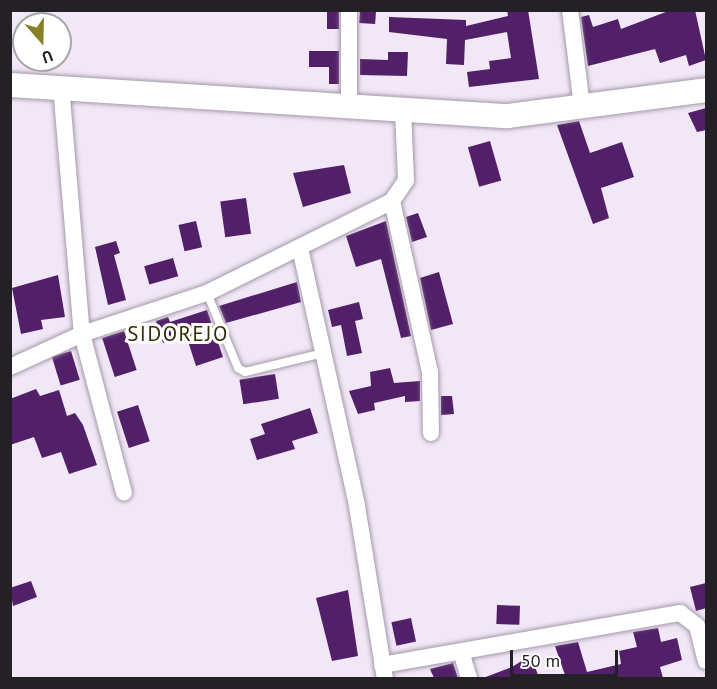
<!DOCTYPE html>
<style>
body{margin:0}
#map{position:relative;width:717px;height:689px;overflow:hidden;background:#f1e7f6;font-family:"PT Sans",sans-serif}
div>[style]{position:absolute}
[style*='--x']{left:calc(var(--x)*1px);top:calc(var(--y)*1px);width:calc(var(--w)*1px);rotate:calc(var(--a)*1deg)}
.building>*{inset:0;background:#522068;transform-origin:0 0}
.roads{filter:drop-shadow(0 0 2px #a399a8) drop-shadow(0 0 2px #a399a8)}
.lane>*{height:8px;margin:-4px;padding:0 4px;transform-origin:4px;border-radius:4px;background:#fff}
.street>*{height:16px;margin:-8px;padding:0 8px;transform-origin:8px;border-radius:8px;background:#fff}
.secondary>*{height:24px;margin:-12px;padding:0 12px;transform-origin:12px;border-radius:12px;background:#fff}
span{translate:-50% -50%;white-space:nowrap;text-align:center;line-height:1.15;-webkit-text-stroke:6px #fff;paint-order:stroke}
.quarter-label{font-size:21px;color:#312d02;letter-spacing:1.5px}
.frame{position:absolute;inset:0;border:12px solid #242126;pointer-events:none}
.north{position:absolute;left:12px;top:12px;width:60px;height:60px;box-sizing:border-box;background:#fff;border:2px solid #a7a6a8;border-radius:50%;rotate:160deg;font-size:16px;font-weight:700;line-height:24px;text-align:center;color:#242126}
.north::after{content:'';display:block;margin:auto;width:21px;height:27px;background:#888027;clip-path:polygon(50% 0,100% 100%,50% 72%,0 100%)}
.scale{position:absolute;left:510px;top:650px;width:108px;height:27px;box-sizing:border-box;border:3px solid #242126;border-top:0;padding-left:8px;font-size:18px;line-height:21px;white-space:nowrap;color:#242126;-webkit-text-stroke:4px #fff;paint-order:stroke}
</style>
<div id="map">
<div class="building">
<div style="left:327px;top:10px;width:12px;height:19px"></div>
<div style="clip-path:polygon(507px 10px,528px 10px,539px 79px,469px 87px,467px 72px,490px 69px,489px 61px,511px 58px,507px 32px,465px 40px,464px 65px,446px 64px,447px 39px,389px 32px,389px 17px,466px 20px,466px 26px,508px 16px)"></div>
<div style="clip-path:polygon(671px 10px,695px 10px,706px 60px,689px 66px,686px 55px,660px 63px,655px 49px,588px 66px,581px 17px,589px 15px,593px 27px,618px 19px,621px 29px)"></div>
<div style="left:360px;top:11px;width:16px;height:12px;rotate:4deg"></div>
<div style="clip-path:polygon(309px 51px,339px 51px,339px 84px,329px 84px,329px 67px,309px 67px)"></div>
<div style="clip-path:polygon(388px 52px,408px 52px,407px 76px,360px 75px,360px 59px,388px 60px)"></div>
<div style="clip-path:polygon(706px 108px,706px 130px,697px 132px,688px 113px)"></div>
<div style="clip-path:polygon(579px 121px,590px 153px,622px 142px,634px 177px,601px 188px,609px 218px,593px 224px,557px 125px)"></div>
<div style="left:490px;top:141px;width:41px;height:23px;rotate:74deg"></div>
<div style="clip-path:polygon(344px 165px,351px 193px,303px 207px,293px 173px)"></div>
<div style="left:246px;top:198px;width:36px;height:26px;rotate:82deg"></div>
<div style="clip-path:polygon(418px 213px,427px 237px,412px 242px,406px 217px)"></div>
<div style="left:196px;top:221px;width:27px;height:18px;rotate:77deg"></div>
<div style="clip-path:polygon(386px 221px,411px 336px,401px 338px,381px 259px,356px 267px,346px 236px)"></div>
<div style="clip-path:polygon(116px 241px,120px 253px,114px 255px,126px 300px,108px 305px,95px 247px)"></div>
<div style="left:173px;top:258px;width:19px;height:30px;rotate:74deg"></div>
<div style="clip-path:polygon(439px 272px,453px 324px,431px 330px,420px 278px)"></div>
<div style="clip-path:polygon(58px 275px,65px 317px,41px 320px,43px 329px,21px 334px,12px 288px)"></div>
<div style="clip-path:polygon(297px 282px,301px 302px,226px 323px,219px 306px)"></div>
<div style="clip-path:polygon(359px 302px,363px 319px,355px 321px,362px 353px,347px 356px,341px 325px,332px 327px,328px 310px)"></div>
<div style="clip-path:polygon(207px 310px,223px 357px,196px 366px,186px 335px,163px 343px,156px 321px,168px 317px,170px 322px)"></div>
<div style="left:124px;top:331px;width:41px;height:23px;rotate:72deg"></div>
<div style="left:71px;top:351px;width:30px;height:20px;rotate:73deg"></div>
<div style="clip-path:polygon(390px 368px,394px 383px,420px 381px,420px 401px,405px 402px,405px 396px,374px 403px,375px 410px,358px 414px,349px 391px,371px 386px,370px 372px)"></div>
<div style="left:275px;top:374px;width:25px;height:36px;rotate:81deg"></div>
<div style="clip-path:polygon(36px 389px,40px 396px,59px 390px,67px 416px,75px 413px,83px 425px,97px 465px,69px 474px,61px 452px,42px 458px,34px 437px,10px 445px,10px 399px)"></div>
<div style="clip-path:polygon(441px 396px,452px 396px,454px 414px,441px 415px)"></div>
<div style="left:138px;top:405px;width:38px;height:22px;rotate:72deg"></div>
<div style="clip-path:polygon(310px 408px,318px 433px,292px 441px,295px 449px,257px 460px,250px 439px,265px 434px,261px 424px)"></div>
<div style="clip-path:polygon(31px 581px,37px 597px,13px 606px,10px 588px)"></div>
<div style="clip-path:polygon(706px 583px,706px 608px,696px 611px,690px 587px)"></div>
<div style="clip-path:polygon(348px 590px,358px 656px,332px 661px,316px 598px)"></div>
<div style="left:497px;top:605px;width:23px;height:19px;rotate:2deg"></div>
<div style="left:411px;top:618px;width:24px;height:20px;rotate:78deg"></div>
<div style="clip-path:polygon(658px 628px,661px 642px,677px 638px,682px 660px,660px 667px,663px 678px,566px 678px,555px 646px,578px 642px,587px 672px,621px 664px,619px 651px,637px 647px,633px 632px)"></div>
<div style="clip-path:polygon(531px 655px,539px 678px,483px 678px,512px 667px)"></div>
<div style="clip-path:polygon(453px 663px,458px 678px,434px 678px,430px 669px)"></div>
</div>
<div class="roads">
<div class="lane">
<div style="--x:207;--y:293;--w:81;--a:67.5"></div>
<div style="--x:238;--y:368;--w:8;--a:30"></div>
<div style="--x:245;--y:372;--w:80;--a:-13.7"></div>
</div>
<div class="street">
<div style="--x:570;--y:10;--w:98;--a:82.9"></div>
<div style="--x:61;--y:86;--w:249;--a:85.2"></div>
<div style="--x:82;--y:334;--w:164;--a:75.2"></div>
<div style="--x:349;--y:110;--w:100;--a:-90"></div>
<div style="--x:392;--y:201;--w:175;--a:77.5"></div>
<div style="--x:430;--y:372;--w:61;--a:89.1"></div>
<div style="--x:300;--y:248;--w:264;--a:77.5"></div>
<div style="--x:357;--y:506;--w:174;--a:80.8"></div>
<div style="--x:10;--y:367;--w:79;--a:-24.6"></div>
<div style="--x:82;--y:334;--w:132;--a:-18.2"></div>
<div style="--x:207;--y:293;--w:207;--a:-26.4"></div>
<div style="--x:392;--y:201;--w:25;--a:-56"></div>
<div style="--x:406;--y:180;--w:69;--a:-92.5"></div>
<div style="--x:462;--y:655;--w:24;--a:73"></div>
<div style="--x:382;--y:665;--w:303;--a:-9.9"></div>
<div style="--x:680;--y:613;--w:21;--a:37"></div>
<div style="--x:697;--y:626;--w:36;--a:76"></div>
</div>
<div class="secondary">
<div style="--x:10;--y:85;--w:498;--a:3.6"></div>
<div style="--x:507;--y:116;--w:201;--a:-7.4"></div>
</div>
</div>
<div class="quarter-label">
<span style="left:178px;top:334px">SIDOREJO</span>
</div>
<div class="frame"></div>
<div class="north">U</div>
<div class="scale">50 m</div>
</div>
